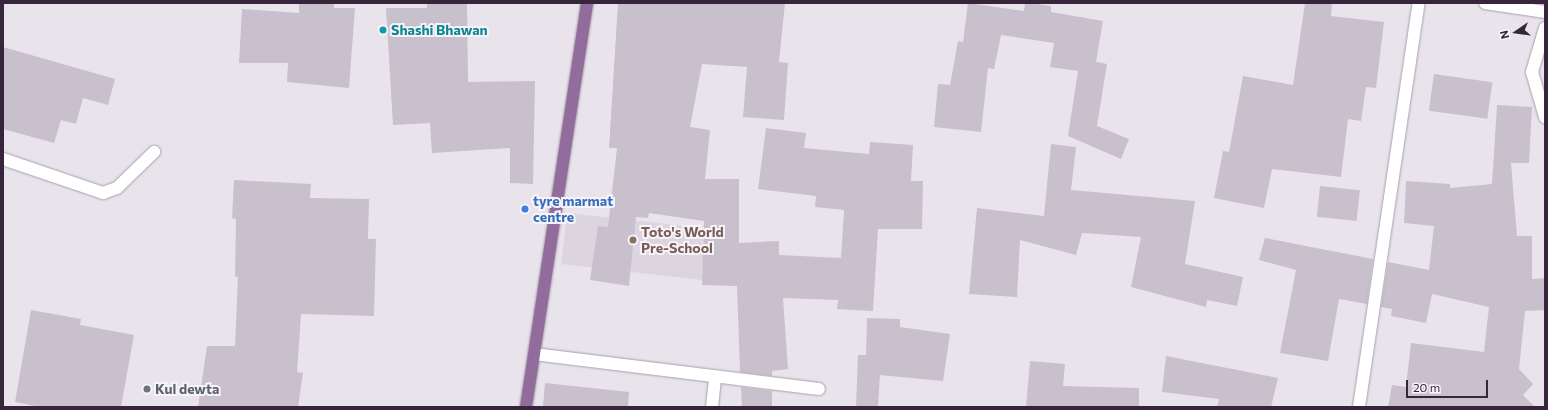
<!DOCTYPE html>
<style>
body{margin:0}
#map{position:relative;width:1548px;height:410px;overflow:hidden;background:#e9e4ec;font-family:Commissioner,sans-serif}
div>[style]{position:absolute}
[style*='--x']{left:calc(var(--x)*1px);top:calc(var(--y)*1px);width:calc(var(--w)*1px);rotate:calc(var(--a)*1deg)}
.built>*{inset:0;background:#dcd5e0}
.building>*{inset:0;background:#c8c0cd;transform-origin:0 0}
.roads{filter:drop-shadow(0 0 1px #a99fad) drop-shadow(0 0 1px #a99fad)}
.minor>*{height:12px;margin:-6px;padding:0 6px;transform-origin:6px;border-radius:6px;background:#fff}
.major>*{height:12px;margin:-6px;padding:0 6px;transform-origin:6px;border-radius:6px;background:#936c9e}
.dots>*{width:11px;height:11px;translate:-50% -50%;box-sizing:border-box;border:2px solid #f7f4f9;border-radius:50%}
span{translate:-50% -50%;white-space:nowrap;text-align:center;line-height:1.15;-webkit-text-stroke:4px #f7f4f9;paint-order:stroke}
.culture-label{font-size:14px;color:#0d838f;font-weight:700}
.left{translate:0 -50%;text-align:left}
.shop-label{font-size:14px;color:#366cbe;font-weight:700}
.education-label{font-size:14px;color:#785e54;font-weight:700}
.worship-label{font-size:14px;color:#5b616d;font-weight:700}
.frame{position:absolute;inset:0;border:4px solid #37253c;pointer-events:none}
.north{position:absolute;left:1496px;top:12px;width:40px;height:40px;-webkit-text-stroke:3px #f7f4f9;paint-order:stroke;rotate:257deg;font-size:11px;font-weight:700;line-height:16px;text-align:center;color:#37253c}
.north::after{content:'';display:block;margin:auto;width:14px;height:18px;background:#37253c;clip-path:polygon(50% 0,100% 100%,50% 72%,0 100%)}
.scale{position:absolute;left:1406px;top:380px;width:82px;height:18px;box-sizing:border-box;border:2px solid #37253c;border-top:0;padding-left:5px;font-size:12px;line-height:14px;white-space:nowrap;color:#37253c;-webkit-text-stroke:3px #f7f4f9;paint-order:stroke}
</style>
<div id="map">
<div class="built">
<div style="clip-path:polygon(567px 213px,704px 228px,701px 251px,732px 255px,729px 283px,561px 264px)"></div>
</div>
<div class="building">
<div style="clip-path:polygon(299px 3px,334px 3px,334px 8px,355px 8px,349px 88px,287px 82px,288px 63px,239px 63px,242px 9px,299px 13px)"></div>
<div style="clip-path:polygon(427px 3px,467px 3px,468px 82px,535px 81px,533px 184px,510px 183px,510px 148px,432px 153px,430px 123px,393px 125px,386px 8px,427px 8px)"></div>
<div style="clip-path:polygon(618px 3px,785px 3px,779px 62px,788px 63px,784px 120px,743px 117px,747px 67px,702px 64px,690px 127px,710px 130px,705px 179px,739px 179px,739px 243px,779px 241px,779px 255px,841px 258px,844px 210px,815px 207px,816px 196px,758px 189px,766px 128px,806px 133px,804px 148px,869px 154px,870px 142px,913px 145px,911px 181px,923px 181px,922px 229px,878px 229px,873px 311px,837px 309px,838px 300px,783px 298px,788px 369px,772px 371px,772px 376px,740px 372px,737px 286px,702px 285px,704px 221px,649px 213px,648px 218px,636px 217px,629px 286px,590px 280px,598px 226px,608px 227px,617px 148px,609px 148px)"></div>
<div style="clip-path:polygon(968px 3px,1024px 11px,1025px 3px,1031px 3px,1051px 6px,1051px 12px,1103px 21px,1096px 62px,1107px 64px,1097px 126px,1129px 139px,1121px 159px,1068px 136px,1078px 71px,1050px 67px,1054px 43px,1001px 35px,994px 69px,988px 68px,981px 132px,934px 127px,938px 84px,950px 85px,958px 41px,963px 42px)"></div>
<div style="clip-path:polygon(1305px 3px,1332px 3px,1331px 16px,1384px 22px,1376px 88px,1366px 87px,1361px 121px,1348px 119px,1341px 177px,1272px 169px,1264px 208px,1214px 198px,1223px 151px,1229px 152px,1243px 76px,1293px 85px)"></div>
<div style="clip-path:polygon(3px 47px,115px 79px,108px 105px,83px 98px,76px 124px,61px 120px,54px 143px,3px 129px)"></div>
<div style="left:1434px;top:74px;width:59px;height:37px;rotate:8deg"></div>
<div style="clip-path:polygon(1497px 105px,1532px 107px,1529px 163px,1511px 163px,1517px 236px,1532px 236px,1532px 279px,1545px 278px,1545px 310px,1525px 311px,1519px 369px,1533px 384px,1523px 395px,1535px 407px,1388px 407px,1392px 385px,1406px 387px,1411px 343px,1484px 352px,1489px 307px,1432px 294px,1426px 323px,1391px 316px,1392px 309px,1381px 307px,1388px 262px,1429px 270px,1434px 226px,1404px 223px,1406px 181px,1450px 184px,1450px 188px,1492px 184px)"></div>
<div style="clip-path:polygon(1051px 144px,1076px 147px,1071px 190px,1195px 201px,1185px 264px,1243px 277px,1237px 306px,1207px 300px,1206px 307px,1131px 287px,1141px 237px,1082px 233px,1076px 255px,1020px 240px,1017px 297px,969px 294px,977px 208px,1044px 216px)"></div>
<div style="clip-path:polygon(234px 180px,311px 184px,310px 198px,369px 199px,368px 239px,376px 239px,374px 316px,301px 314px,297px 372px,303px 373px,298px 407px,198px 407px,207px 346px,235px 346px,238px 277px,235px 277px,236px 219px,232px 218px)"></div>
<div style="left:1320px;top:186px;width:40px;height:31px;rotate:6deg"></div>
<div style="clip-path:polygon(1265px 238px,1373px 259px,1367px 304px,1339px 299px,1328px 361px,1280px 353px,1296px 270px,1259px 260px)"></div>
<div style="clip-path:polygon(31px 310px,81px 319px,80px 325px,134px 335px,121px 407px,40px 407px,15px 402px)"></div>
<div style="clip-path:polygon(867px 318px,900px 319px,900px 327px,950px 334px,943px 381px,880px 375px,878px 407px,856px 407px,858px 355px,866px 355px)"></div>
<div style="clip-path:polygon(1166px 356px,1278px 378px,1271px 407px,1217px 407px,1219px 399px,1162px 392px)"></div>
<div style="clip-path:polygon(1030px 361px,1065px 364px,1063px 386px,1139px 388px,1139px 407px,1026px 407px)"></div>
<div style="clip-path:polygon(545px 383px,629px 392px,628px 407px,543px 407px)"></div>
<div style="clip-path:polygon(741px 387px,772px 391px,772px 407px,742px 407px)"></div>
</div>
<div class="roads">
<div class="minor">
<div style="--x:1485;--y:3;--w:61;--a:8.5"></div>
<div style="--x:1545;--y:28;--w:46;--a:106.5"></div>
<div style="--x:1532;--y:72;--w:47;--a:73.9"></div>
<div style="--x:3;--y:159;--w:106;--a:18.8"></div>
<div style="--x:103;--y:193;--w:15;--a:-20"></div>
<div style="--x:117;--y:188;--w:52;--a:-44.2"></div>
<div style="--x:534;--y:354;--w:287;--a:7"></div>
<div style="--x:712;--y:407;--w:29;--a:-84"></div>
<div style="--x:1359;--y:407;--w:408;--a:-81.6"></div>
</div>
<div class="major">
<div style="--x:526;--y:407;--w:409;--a:-81.4"></div>
</div>
</div>
<div class="dots">
<div style="left:383px;top:30px;background:#0f9aa8"></div>
<div style="left:525px;top:209px;background:#3f7fe0"></div>
<div style="left:633px;top:240px;background:#8d6e63"></div>
<div style="left:147px;top:389px;background:#6b7280"></div>
</div>
<div class="culture-label">
<span class="left" style="left:391px;top:30px">Shashi Bhawan</span>
</div>
<div class="shop-label">
<span class="left" style="left:533px;top:209px">tyre marmat<br>centre</span>
</div>
<div class="education-label">
<span class="left" style="left:641px;top:240px">Toto's World<br>Pre-School</span>
</div>
<div class="worship-label">
<span class="left" style="left:155px;top:389px">Kul dewta</span>
</div>
<div class="frame"></div>
<div class="north">N</div>
<div class="scale">20 m</div>
</div>
